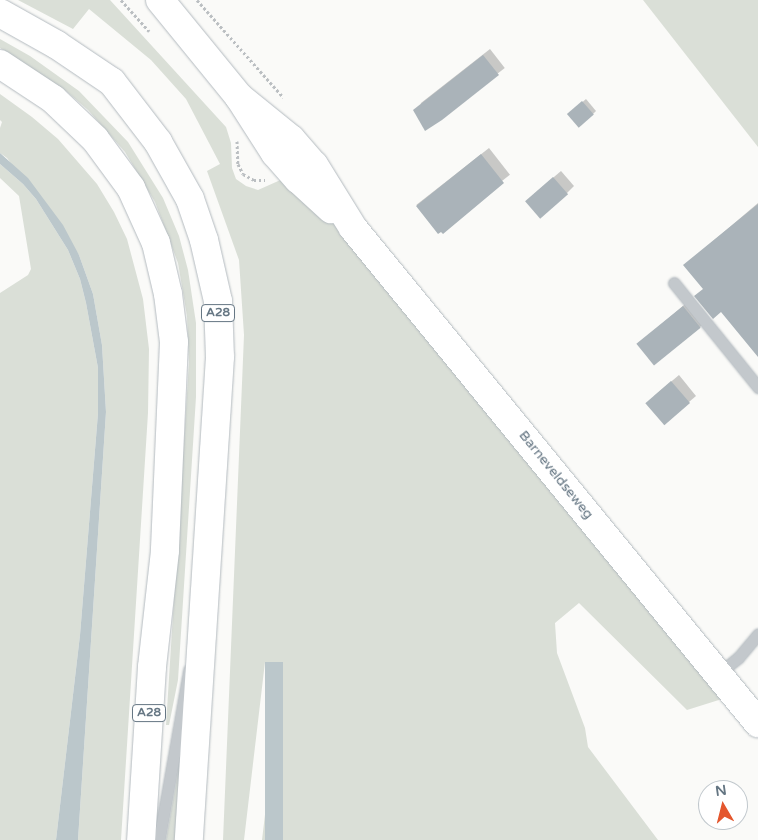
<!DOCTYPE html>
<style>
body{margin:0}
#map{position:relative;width:758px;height:840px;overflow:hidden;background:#fafaf8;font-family:"Varela Round",sans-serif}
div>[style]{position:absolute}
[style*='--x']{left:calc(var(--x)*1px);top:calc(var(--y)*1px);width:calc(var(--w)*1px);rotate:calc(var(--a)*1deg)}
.green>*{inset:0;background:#dadfd7}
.water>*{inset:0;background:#bbc7cb;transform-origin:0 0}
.shadow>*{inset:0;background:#0003;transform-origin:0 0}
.building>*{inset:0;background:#aab3b9;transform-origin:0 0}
.path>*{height:3px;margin-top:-1.5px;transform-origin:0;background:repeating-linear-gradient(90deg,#bbbfc2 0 2.5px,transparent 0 5px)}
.roads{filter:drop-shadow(0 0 1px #b3babf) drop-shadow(0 0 1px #b3babf)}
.lane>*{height:11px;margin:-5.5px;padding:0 5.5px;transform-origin:5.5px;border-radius:5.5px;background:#c3c8cc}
.secondary>*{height:28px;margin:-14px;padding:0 14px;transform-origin:14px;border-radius:14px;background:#fff}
.highway>*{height:28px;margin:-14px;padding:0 14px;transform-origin:14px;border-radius:14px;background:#fff}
span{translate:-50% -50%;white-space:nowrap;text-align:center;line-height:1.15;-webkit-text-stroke:5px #fff;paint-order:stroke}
.shield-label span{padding:1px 4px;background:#fff;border:1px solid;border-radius:4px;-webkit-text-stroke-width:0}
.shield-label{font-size:12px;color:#657683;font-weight:700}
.street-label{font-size:14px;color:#657683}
.north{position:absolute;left:698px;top:780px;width:50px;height:50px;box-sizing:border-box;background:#fff;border:1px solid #c1c8cd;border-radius:50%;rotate:352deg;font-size:14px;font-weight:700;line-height:20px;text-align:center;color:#657683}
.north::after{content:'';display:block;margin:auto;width:18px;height:22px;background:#e4572e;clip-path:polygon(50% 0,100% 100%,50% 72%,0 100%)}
</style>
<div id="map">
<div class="green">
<div style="clip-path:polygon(18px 0,110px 0,226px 127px,231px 143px,232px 168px,236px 179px,246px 186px,258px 190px,285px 178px,334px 224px,563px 502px,722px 699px,687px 710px,579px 603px,555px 623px,557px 653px,585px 728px,588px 747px,658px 840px,262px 840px,283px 662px,265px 662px,244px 840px,223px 840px,244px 335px,239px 260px,207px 171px,220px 164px,186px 99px,151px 60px,89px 9px,73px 29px)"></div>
<div style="clip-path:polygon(643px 0,758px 0,758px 147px)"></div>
<div style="clip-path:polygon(0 39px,30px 56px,79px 91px,128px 142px,163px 198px,179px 236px,188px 270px,196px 323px,196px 397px,178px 680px,169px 725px,166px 725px,189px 362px,187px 316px,178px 263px,155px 202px,125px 152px,88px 110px,66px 91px,0 48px)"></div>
<div style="clip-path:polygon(0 94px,32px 117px,58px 139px,97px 184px,114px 212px,127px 239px,143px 299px,149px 349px,148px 413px,121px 840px,78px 840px,106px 412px,102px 345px,93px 294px,79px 255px,7px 158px,0 153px,0 128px,2px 122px,0 120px)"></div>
<div style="clip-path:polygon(0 164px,23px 184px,36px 199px,68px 250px,80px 279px,86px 303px,98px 368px,98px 413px,80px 635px,56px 840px,0 840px,0 293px,28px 275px,31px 269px,19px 196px,0 178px)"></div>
<div style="clip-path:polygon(184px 737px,181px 840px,166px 840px)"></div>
</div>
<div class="water">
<div style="clip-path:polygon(0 153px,28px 178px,63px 225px,79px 255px,93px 294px,102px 345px,106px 412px,78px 840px,56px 840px,80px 635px,98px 413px,98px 368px,86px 303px,80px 279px,68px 250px,36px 199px,23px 184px,0 164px)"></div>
<div style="left:265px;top:662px;width:18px;height:179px"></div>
</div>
<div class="shadow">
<div style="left:490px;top:49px;width:24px;height:88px;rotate:52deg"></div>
<div style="clip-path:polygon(586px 99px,596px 111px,593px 114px,572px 111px)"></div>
<div style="left:489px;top:148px;width:34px;height:92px;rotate:52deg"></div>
<div style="clip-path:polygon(561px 171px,574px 186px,567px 193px,534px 194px)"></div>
<div style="clip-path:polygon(758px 203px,758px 355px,685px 265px)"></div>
<div style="clip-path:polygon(690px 300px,707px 321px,700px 327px,638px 344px)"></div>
<div style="clip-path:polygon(679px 375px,696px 396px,689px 402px,654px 396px)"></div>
</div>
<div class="building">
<div style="clip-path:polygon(483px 55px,499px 75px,442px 120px,425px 131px,413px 110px)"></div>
<div style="left:582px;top:101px;width:18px;height:20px;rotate:49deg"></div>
<div style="clip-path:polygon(481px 154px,504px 183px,443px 234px,441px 232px,438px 234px,416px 206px)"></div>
<div style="left:553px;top:177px;width:23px;height:37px;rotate:49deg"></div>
<div style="clip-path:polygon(758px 204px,758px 357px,721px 312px,713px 319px,694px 296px,703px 289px,683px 265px)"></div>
<div style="left:683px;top:306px;width:28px;height:60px;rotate:51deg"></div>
<div style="left:671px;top:381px;width:29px;height:34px;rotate:49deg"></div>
</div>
<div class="path">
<div style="--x:121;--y:0;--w:42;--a:47.9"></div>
<div style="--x:197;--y:0;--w:130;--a:48.4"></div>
<div style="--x:237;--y:141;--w:23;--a:88"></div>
<div style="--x:238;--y:164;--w:11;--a:63"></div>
<div style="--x:243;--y:174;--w:13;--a:29"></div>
<div style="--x:254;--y:180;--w:11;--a:0"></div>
</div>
<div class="roads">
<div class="lane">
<div style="--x:674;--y:283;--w:134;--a:51.1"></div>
<div style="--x:718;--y:674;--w:26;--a:-39"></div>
<div style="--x:738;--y:658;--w:31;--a:-50"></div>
<div style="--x:159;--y:840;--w:173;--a:-80"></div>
</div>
<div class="secondary">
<div style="--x:160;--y:0;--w:125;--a:50.8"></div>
<div style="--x:239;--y:97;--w:67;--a:57.3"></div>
<div style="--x:275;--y:153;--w:35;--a:49"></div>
<div style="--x:298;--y:179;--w:45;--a:42.3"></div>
<div style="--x:239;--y:97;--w:67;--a:38.9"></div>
<div style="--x:291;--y:139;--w:35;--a:49"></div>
<div style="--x:314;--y:165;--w:74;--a:58.2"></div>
<div style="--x:353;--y:228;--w:640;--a:50.71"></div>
</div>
<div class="highway">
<div style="--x:0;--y:13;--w:65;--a:29.3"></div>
<div style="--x:57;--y:45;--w:66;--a:33.9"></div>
<div style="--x:112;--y:82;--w:76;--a:52.5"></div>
<div style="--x:158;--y:142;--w:65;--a:60.7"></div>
<div style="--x:190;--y:199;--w:43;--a:71.1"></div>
<div style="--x:204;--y:240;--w:63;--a:77.1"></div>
<div style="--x:218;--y:301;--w:56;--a:88"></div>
<div style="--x:220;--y:357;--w:484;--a:93.7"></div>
<div style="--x:0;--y:64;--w:64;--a:33.4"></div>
<div style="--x:53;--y:99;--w:58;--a:43.6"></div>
<div style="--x:95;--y:139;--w:61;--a:53.7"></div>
<div style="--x:131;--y:188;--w:60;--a:65.6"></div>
<div style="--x:156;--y:243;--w:52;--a:76.8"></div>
<div style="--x:168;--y:294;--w:48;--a:82.9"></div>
<div style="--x:174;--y:342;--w:209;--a:92.5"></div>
<div style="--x:165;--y:551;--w:117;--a:96.4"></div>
<div style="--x:152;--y:667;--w:173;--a:93.6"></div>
</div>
</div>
<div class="shield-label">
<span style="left:218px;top:313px">A28</span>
<span style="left:149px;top:713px">A28</span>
</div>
<div class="street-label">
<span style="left:556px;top:475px;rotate:51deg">Barneveldseweg</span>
</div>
<div class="north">N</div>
</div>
